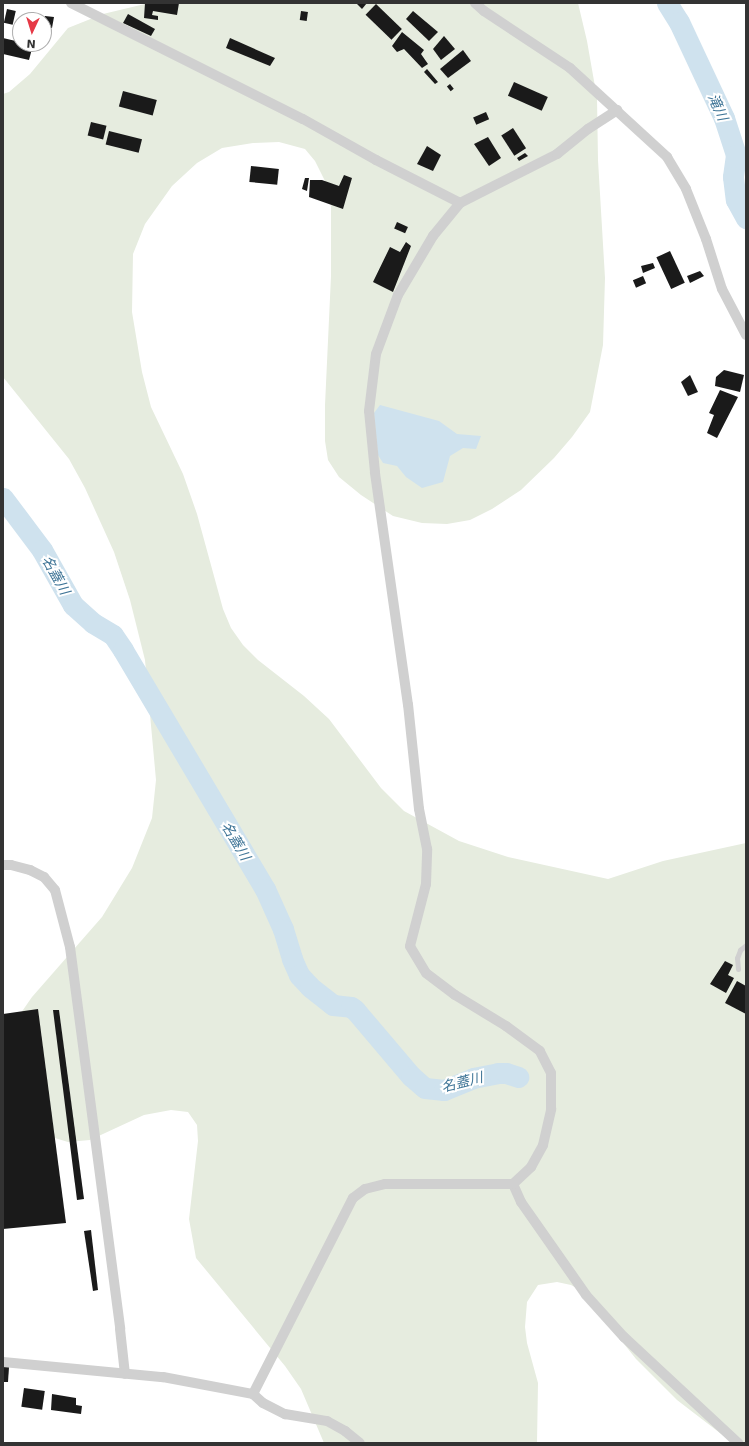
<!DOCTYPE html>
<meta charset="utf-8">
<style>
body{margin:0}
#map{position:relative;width:749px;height:1446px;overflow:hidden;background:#fff;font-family:"DejaVu Sans","Noto Sans JP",sans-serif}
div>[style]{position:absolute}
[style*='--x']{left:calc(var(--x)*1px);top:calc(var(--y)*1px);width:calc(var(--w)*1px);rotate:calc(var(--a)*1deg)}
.green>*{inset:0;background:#e6ecdf}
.water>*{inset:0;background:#cfe2ee}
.river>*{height:21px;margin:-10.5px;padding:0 10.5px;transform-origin:10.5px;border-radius:10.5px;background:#cfe2ee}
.building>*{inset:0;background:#1a1a1a;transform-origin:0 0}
.service>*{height:5px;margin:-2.5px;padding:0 2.5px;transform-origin:2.5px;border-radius:2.5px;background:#d0d0d0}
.minor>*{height:10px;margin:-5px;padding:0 5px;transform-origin:5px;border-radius:5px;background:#d0d0d0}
span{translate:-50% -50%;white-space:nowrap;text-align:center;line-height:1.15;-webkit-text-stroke:4px #fff;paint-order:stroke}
.water-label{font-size:14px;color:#3f7597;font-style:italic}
.frame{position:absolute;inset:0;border:4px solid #333;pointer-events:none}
.north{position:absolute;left:12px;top:12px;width:40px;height:40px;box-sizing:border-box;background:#fff;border:1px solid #adadad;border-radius:50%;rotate:184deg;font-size:11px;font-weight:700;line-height:16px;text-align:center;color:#333}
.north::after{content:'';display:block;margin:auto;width:14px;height:18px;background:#e63946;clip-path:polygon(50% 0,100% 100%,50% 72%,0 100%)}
</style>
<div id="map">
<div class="green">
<div style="clip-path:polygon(149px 3px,578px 3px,587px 41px,597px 98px,598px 160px,605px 278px,603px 345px,590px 412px,572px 437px,554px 458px,521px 490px,492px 509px,470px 520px,447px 524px,422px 523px,393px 516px,361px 495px,339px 477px,328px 460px,325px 441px,325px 405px,331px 276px,331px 207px,327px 185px,315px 161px,305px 149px,279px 142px,253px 143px,222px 148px,197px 163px,172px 186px,145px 224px,133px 254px,132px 312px,142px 372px,151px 407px,183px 474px,197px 514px,223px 609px,231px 628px,243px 645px,258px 660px,304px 696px,329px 719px,381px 788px,404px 811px,459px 841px,508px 857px,608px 879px,663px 861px,746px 843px,746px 1443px,733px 1443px,677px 1400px,636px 1359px,582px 1291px,571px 1285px,557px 1282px,538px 1285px,527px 1302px,525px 1327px,527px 1343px,538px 1383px,537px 1443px,324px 1443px,301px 1389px,285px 1366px,196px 1258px,189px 1219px,198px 1141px,197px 1125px,188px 1112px,171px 1110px,144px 1115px,90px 1140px,68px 1142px,35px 1132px,3px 1112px,3px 1044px,7px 1033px,32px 997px,102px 917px,132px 868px,152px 818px,156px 780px,145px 660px,130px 600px,114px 552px,85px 488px,69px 459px,3px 377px,3px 94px,9px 92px,30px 74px,68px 28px,103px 14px)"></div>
</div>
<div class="water">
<div style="clip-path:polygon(380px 405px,439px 421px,457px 434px,481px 436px,476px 449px,463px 448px,450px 456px,443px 482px,422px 488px,406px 477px,397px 466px,383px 463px,378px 455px,374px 413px)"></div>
</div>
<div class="river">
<div style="--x:667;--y:3;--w:22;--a:58"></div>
<div style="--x:679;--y:22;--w:106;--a:64.9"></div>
<div style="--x:724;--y:118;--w:39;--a:72"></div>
<div style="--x:736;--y:155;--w:22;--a:98"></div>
<div style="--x:733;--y:177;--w:23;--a:83"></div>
<div style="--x:736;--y:200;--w:21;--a:61"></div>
<div style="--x:3;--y:498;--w:65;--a:53.1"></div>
<div style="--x:42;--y:550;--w:63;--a:60.6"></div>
<div style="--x:73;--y:605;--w:27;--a:42"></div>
<div style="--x:93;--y:623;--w:23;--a:31"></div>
<div style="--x:113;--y:635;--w:18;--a:56"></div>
<div style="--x:123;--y:650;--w:278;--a:59.3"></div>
<div style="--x:265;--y:889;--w:44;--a:65.8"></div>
<div style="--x:283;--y:929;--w:31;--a:73"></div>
<div style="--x:292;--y:959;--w:17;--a:66"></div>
<div style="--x:299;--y:975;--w:16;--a:47"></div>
<div style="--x:310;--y:987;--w:29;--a:38"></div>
<div style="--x:333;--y:1005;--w:18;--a:6"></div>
<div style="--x:351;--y:1007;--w:5;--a:37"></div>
<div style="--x:355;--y:1010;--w:87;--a:49.7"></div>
<div style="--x:411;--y:1076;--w:18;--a:41"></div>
<div style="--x:425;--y:1088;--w:19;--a:6"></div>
<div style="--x:444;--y:1090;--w:31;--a:-22"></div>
<div style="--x:473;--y:1078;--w:25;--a:-11"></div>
<div style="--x:498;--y:1073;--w:8;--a:0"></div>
<div style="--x:506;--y:1073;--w:13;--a:18"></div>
</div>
<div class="building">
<div style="clip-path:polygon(145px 3px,179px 3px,177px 15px,153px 11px,152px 15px,158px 16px,158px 20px,144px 18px)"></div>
<div style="clip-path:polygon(356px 3px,367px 3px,362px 9px)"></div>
<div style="left:376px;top:4px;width:36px;height:15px;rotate:44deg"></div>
<div style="left:7px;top:9px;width:9px;height:14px;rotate:13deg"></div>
<div style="left:301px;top:11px;width:7px;height:9px;rotate:8deg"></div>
<div style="clip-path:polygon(413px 11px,438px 32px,429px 41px,406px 19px)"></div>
<div style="clip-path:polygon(128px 14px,155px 29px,151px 36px,123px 23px)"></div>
<div style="clip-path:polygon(45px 16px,54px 17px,52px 28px,49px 28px,44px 43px,43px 20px)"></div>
<div style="clip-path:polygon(402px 32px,424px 50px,421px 54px,428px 64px,422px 68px,404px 49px,397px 52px,392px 46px)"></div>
<div style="clip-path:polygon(444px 36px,455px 49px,441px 60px,433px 49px)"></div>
<div style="clip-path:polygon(3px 38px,20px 42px,20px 44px,33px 45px,29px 60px,3px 54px)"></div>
<div style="clip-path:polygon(230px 38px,275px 58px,270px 66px,226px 48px)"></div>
<div style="clip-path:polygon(463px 50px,471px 61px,448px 78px,440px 69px)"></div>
<div style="clip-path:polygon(427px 69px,438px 82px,435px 84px,424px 72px)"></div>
<div style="left:514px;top:82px;width:37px;height:15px;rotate:24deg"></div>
<div style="left:450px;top:84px;width:6px;height:4px;rotate:51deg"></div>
<div style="left:123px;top:91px;width:35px;height:16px;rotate:15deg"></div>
<div style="left:486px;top:112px;width:8px;height:14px;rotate:67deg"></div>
<div style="left:91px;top:122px;width:16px;height:14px;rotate:14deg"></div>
<div style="left:513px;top:128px;width:24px;height:14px;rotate:57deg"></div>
<div style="left:109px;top:131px;width:34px;height:14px;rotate:14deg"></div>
<div style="clip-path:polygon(488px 137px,501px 158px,489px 166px,474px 144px)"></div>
<div style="clip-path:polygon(427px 146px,441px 155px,433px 171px,417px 164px)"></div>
<div style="clip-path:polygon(525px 153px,528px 156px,519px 161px,517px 158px)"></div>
<div style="left:251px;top:166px;width:28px;height:16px;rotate:6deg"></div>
<div style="clip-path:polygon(344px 175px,352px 178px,343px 209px,309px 197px,310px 180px,322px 180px,339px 186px)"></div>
<div style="clip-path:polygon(305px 178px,309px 178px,307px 191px,302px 189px)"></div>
<div style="left:397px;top:222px;width:12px;height:7px;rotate:24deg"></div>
<div style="clip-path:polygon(406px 242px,411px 246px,393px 292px,373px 282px,390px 247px,400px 252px)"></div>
<div style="left:670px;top:251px;width:35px;height:15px;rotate:65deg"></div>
<div style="clip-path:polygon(653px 263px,655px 268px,643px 273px,641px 266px)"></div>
<div style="clip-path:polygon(700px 271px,704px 276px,690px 283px,687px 276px)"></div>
<div style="left:643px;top:276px;width:8px;height:11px;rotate:67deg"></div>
<div style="clip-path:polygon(724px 370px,744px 375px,740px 392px,715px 386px,716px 377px)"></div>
<div style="clip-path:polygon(690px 375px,698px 392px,688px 396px,681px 382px)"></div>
<div style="clip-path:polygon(720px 390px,738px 397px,717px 438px,707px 433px,714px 415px,709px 413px)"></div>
<div style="clip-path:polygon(725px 961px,733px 965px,728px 975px,734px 978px,726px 993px,710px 984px)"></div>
<div style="clip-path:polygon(737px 981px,746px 986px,746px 1014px,725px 1003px)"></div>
<div style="clip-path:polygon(38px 1009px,66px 1223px,3px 1229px,3px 1014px)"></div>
<div style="clip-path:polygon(53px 1010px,59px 1010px,84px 1199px,77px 1200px)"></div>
<div style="clip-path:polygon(91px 1230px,98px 1290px,93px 1291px,84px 1231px)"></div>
<div style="clip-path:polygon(3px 1366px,9px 1367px,8px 1382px,3px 1382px)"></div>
<div style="left:24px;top:1388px;width:21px;height:19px;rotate:8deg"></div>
<div style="clip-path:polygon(52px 1394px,76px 1398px,76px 1405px,82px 1406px,81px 1414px,51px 1410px)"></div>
</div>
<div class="service">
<div style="--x:738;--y:969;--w:11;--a:-95"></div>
<div style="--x:737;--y:958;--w:9;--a:-69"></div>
<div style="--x:740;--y:950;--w:8;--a:-40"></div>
</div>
<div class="minor">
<div style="--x:71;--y:3;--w:259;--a:26.6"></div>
<div style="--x:303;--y:119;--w:84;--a:29.3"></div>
<div style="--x:376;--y:160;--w:94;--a:27.1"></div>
<div style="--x:475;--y:3;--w:12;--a:42"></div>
<div style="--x:484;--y:11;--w:103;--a:33.5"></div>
<div style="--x:570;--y:68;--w:132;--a:42.5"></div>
<div style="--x:667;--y:157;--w:37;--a:59"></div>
<div style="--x:686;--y:189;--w:54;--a:68.2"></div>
<div style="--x:706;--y:239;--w:52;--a:72.3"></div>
<div style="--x:722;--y:289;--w:52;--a:62.4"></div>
<div style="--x:3;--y:865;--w:8;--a:0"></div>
<div style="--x:11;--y:865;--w:20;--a:15"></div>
<div style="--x:30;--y:870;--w:16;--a:27"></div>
<div style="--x:44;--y:877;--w:17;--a:50"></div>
<div style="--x:55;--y:890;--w:59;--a:75.3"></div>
<div style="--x:70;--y:947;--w:385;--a:82.5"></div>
<div style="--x:120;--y:1329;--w:45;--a:83.7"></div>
<div style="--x:513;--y:1184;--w:20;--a:66"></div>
<div style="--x:521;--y:1202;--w:113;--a:55"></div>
<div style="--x:586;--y:1295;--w:57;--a:47.9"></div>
<div style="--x:624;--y:1337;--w:156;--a:42.9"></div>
<div style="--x:3;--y:1362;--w:161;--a:5.4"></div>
<div style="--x:163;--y:1377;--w:92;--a:10.7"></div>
<div style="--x:253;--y:1394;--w:13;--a:42"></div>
<div style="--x:263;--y:1403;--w:25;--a:27"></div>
<div style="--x:285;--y:1414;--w:43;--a:9.5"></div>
<div style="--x:327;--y:1421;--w:21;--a:29"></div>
<div style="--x:345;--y:1431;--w:19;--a:39"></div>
<div style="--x:253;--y:1394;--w:220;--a:-63"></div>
<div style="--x:353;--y:1198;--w:15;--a:-37"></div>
<div style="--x:365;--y:1189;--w:21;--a:-14"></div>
<div style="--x:385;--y:1184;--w:128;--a:0"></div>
<div style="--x:513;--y:1184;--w:25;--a:-43"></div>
<div style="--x:531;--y:1167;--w:25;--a:-61"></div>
<div style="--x:543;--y:1145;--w:37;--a:-77"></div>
<div style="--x:551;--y:1109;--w:36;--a:-90"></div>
<div style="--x:551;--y:1073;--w:25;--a:-117"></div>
<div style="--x:540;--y:1051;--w:42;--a:-143.7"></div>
<div style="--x:506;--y:1026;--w:60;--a:-148.7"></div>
<div style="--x:455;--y:995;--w:36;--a:-143"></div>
<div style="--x:426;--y:973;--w:31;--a:-121"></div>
<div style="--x:410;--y:946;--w:64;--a:-75.5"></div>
<div style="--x:426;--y:884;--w:35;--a:-88"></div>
<div style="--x:427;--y:849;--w:41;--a:-101.3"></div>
<div style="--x:419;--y:809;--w:105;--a:-96"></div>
<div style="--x:408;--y:705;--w:235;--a:-98.1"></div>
<div style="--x:375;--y:472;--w:61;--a:-95.6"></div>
<div style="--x:369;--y:411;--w:57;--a:-83"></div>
<div style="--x:376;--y:354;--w:63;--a:-69.6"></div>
<div style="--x:398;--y:295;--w:69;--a:-59.3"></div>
<div style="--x:433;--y:236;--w:43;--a:-50.7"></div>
<div style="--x:460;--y:203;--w:109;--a:-26.8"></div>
<div style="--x:557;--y:154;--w:40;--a:-39"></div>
<div style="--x:588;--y:129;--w:35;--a:-33"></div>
</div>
<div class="water-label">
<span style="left:718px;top:107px;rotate:66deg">滝川</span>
<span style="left:56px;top:575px;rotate:61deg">名蓋川</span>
<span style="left:236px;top:841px;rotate:59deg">名蓋川</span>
<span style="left:462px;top:1082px;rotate:-14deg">名蓋川</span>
</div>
<div class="frame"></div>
<div class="north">N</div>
</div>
